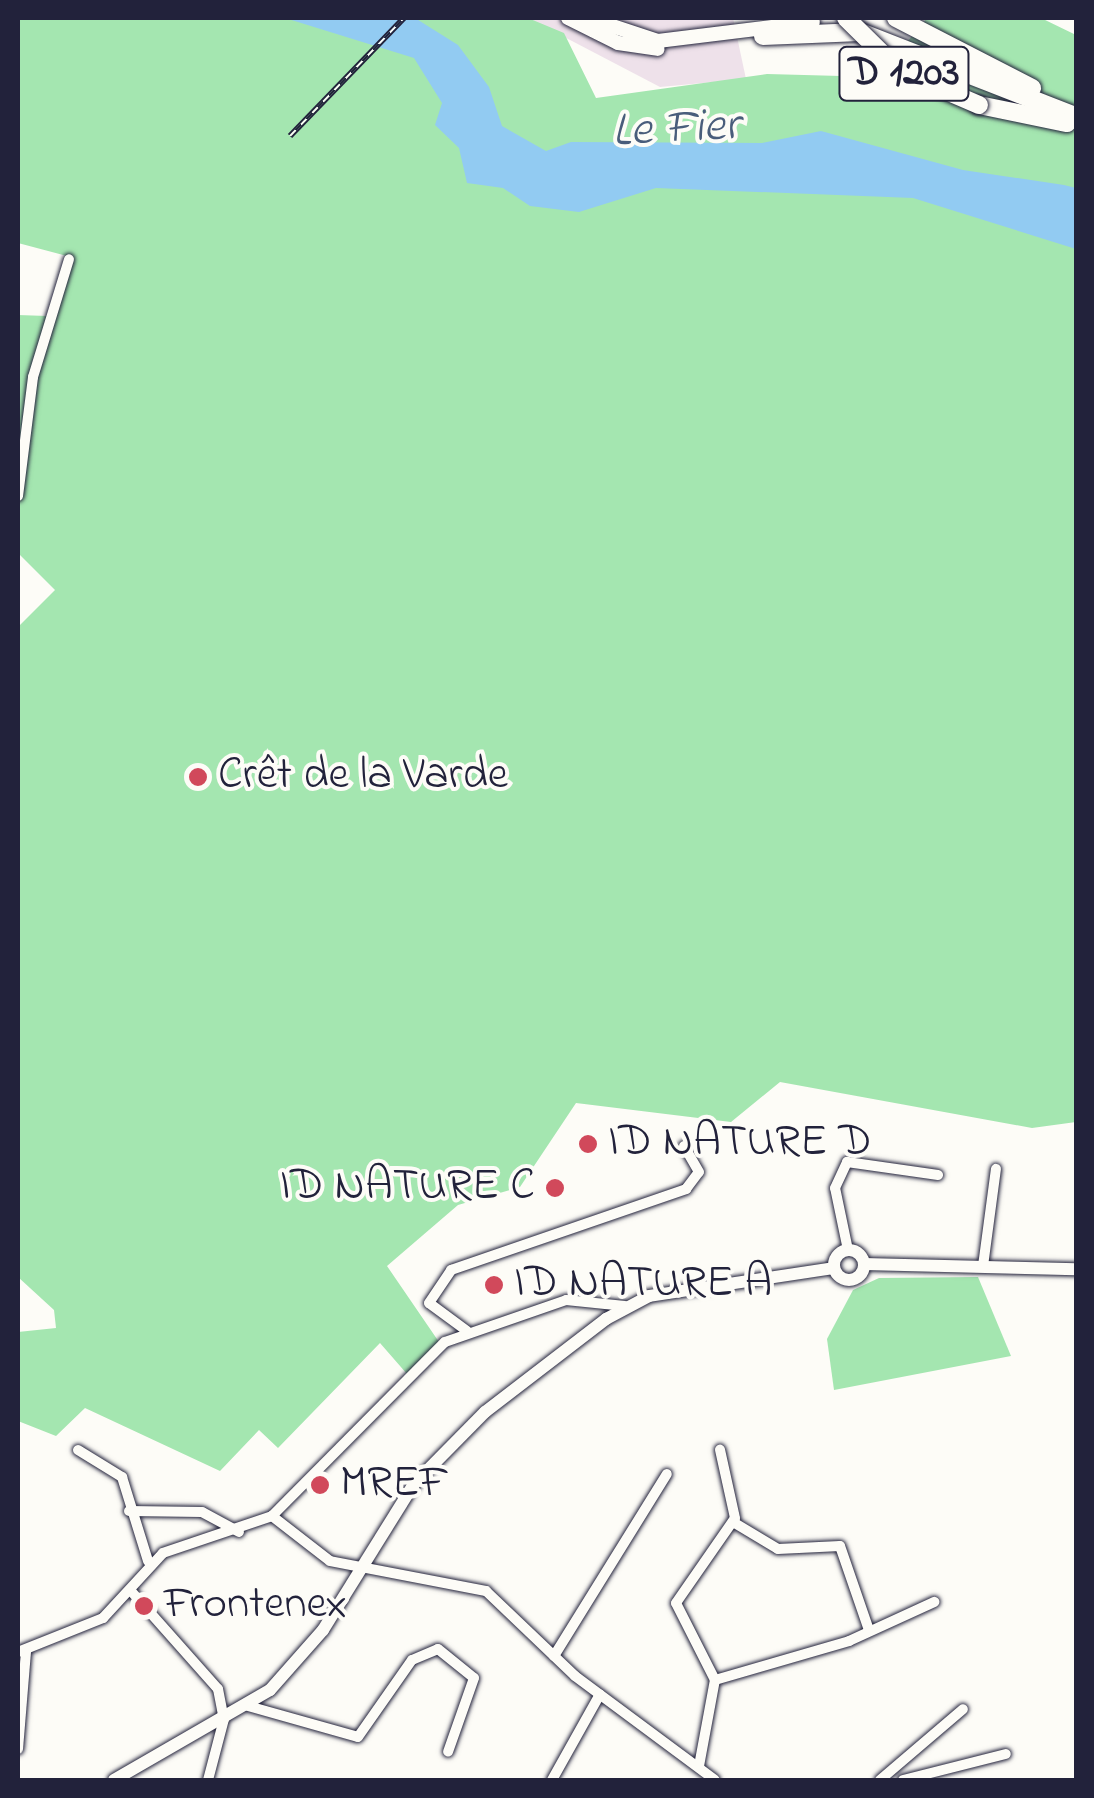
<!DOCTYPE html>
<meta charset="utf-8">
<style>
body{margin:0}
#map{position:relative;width:1094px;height:1798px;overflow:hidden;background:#fdfcf7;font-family:"Indie Flower",sans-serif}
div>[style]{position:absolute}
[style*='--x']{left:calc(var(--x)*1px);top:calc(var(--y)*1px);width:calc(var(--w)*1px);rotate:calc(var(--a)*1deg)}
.built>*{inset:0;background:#eee1ea}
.green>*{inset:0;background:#a4e6b0}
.water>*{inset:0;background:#92cbf2}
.roads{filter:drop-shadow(0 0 2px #22223b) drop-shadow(0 0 2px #22223b)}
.minor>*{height:10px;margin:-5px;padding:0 5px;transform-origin:5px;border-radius:5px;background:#fdfcf7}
.tertiary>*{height:12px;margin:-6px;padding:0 6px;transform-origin:6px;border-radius:6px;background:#fdfcf7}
.tertiary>.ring{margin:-6px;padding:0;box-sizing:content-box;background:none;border:12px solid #fdfcf7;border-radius:50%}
.secondary>*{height:14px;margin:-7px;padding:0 7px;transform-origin:7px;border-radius:7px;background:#fdfcf7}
.trunk>*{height:18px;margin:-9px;padding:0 9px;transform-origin:9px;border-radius:9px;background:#fdfcf7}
.rail>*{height:6px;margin-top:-3px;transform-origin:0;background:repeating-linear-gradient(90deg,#fdfcf7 0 8px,#22223b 0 16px);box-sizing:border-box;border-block:2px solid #22223b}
.bridges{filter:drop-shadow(0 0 2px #22223b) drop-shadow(0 0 2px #22223b)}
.trunk-bridge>*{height:18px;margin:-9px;padding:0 9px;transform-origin:9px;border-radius:9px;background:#fdfcf7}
.dots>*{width:28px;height:28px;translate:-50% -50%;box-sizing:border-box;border:5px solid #fdfcf7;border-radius:50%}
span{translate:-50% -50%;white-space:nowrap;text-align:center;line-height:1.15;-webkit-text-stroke:8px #fdfcf7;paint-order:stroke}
.shield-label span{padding:2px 8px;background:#fdfcf7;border:2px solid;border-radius:8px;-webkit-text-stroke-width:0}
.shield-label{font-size:42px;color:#22223b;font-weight:700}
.poi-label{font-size:45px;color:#22223b}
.left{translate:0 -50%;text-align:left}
.right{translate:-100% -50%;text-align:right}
.water-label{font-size:48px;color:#495d7b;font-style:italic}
.frame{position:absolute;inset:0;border:20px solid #22223b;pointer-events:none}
</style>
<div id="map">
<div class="built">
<div style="clip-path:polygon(528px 18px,733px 18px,746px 79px,660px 87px)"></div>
</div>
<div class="green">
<div style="clip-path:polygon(18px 18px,528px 18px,564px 33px,596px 98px,767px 74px,878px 77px,927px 18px,1041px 18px,1076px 35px,1076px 1122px,1032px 1128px,780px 1082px,731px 1122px,576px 1103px,520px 1187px,458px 1205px,387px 1266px,439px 1342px,407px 1374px,380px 1343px,278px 1448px,259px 1430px,220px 1471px,85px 1408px,56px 1436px,18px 1421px,18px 1332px,56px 1328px,54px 1310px,18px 1277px,18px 627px,55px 590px,18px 553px,18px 315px,47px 316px,67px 256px,18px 243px)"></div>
<div style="clip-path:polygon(978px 1277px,1011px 1356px,834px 1390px,827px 1339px,853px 1290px,879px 1278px)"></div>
</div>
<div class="water">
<div style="clip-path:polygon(285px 18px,415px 18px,458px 45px,489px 87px,502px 126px,546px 151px,571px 142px,762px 143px,821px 131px,963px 170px,1064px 185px,1076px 188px,1076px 249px,913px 198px,656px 188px,579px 212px,530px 206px,503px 188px,467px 183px,459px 148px,435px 125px,442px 103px,414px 58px)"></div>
</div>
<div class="roads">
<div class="minor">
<div style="--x:18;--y:496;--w:120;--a:-82.8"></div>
<div style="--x:33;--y:377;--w:123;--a:-73"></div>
<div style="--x:848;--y:1250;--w:63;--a:-101.8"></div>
<div style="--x:835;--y:1188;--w:29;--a:-65"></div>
<div style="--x:847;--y:1162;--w:92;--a:8.1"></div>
<div style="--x:983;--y:1266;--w:98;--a:-82.4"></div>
<div style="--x:467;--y:1331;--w:47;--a:-143.6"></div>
<div style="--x:429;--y:1303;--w:40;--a:-56"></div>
<div style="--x:451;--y:1270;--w:249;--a:-19"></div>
<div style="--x:686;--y:1189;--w:21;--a:-53"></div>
<div style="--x:699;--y:1172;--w:30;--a:-120"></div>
<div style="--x:78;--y:1450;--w:52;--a:31.5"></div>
<div style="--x:122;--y:1477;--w:88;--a:72.8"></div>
<div style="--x:129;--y:1511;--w:73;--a:0.8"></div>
<div style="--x:202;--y:1512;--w:42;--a:28.4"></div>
<div style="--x:272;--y:1516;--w:73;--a:37.8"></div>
<div style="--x:330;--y:1561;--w:159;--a:10.9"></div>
<div style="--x:486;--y:1591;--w:123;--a:43.7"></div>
<div style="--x:575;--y:1676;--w:174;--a:36.6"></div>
<div style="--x:733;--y:1522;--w:52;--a:31"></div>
<div style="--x:778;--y:1549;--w:62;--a:-2.8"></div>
<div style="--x:840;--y:1546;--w:89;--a:71"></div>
<div style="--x:131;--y:1591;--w:131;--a:48.4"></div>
<div style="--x:218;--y:1689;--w:31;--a:79"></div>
<div style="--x:224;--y:1719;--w:63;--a:104.7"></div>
<div style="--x:18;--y:1652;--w:92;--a:-21.8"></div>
<div style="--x:103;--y:1618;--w:88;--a:-47.3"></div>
<div style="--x:163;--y:1553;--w:115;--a:-18.7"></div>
<div style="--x:272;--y:1516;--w:245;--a:-45.2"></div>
<div style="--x:445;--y:1342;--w:128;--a:-19.1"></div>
<div style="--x:566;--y:1300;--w:59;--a:5.8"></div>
<div style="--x:554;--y:1656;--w:214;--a:-58.2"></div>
<div style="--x:715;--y:1680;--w:140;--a:-16.2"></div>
<div style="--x:849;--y:1641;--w:94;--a:-24.6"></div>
<div style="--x:248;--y:1706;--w:114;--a:15.7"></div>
<div style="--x:358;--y:1737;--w:94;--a:-55"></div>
<div style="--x:412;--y:1660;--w:28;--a:-23"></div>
<div style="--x:438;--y:1649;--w:46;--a:38.9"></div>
<div style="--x:474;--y:1678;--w:78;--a:109.4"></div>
<div style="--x:18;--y:1749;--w:98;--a:-85.3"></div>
<div style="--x:699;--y:1766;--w:87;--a:-79.5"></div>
<div style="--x:715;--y:1680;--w:86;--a:-116.9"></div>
<div style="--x:676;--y:1603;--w:103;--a:-55.2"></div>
<div style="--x:735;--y:1518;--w:70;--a:-102.4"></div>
<div style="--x:552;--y:1780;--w:98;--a:-60.8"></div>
<div style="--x:880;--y:1780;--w:109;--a:-40.5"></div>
<div style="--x:903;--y:1780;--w:106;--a:-14.2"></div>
</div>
<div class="tertiary">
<div class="ring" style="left:834px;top:1250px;width:18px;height:18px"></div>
<div style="--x:864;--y:1264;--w:212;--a:1.4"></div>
<div style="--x:114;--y:1780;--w:180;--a:-30"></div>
<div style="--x:270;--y:1690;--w:80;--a:-48.5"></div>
<div style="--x:323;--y:1630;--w:172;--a:-58.1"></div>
<div style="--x:414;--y:1484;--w:101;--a:-45.4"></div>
<div style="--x:485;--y:1412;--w:153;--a:-37.5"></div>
<div style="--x:606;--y:1319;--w:49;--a:-28.1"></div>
<div style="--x:649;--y:1296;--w:187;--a:-8.6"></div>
</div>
<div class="secondary">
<div style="--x:568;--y:18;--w:56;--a:26.6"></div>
<div style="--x:618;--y:43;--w:40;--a:8.5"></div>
<div style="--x:588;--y:18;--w:74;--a:18.2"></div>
<div style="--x:658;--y:41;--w:156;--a:-7"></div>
</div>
<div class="trunk">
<div style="--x:896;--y:18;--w:153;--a:27.2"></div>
<div style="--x:763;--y:36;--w:97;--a:-2.4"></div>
<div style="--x:860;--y:32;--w:232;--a:21.3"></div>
<div style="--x:979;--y:105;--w:90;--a:11.6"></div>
</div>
</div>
<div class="rail">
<div style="--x:290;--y:136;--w:164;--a:-46"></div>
</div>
<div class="bridges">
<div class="trunk-bridge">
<div style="--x:846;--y:18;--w:76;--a:44.5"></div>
<div style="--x:900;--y:71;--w:86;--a:23.3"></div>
</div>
</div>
<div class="dots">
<div style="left:198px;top:777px;background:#d1495b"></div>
<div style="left:588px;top:1144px;background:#d1495b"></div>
<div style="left:555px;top:1188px;background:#d1495b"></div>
<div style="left:494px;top:1285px;background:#d1495b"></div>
<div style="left:320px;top:1485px;background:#d1495b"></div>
<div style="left:144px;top:1606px;background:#d1495b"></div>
</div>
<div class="shield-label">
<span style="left:904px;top:74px">D 1203</span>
</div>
<div class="poi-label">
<span class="left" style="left:218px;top:777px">Crêt de la Varde</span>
<span class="left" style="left:608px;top:1144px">ID NATURE D</span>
<span class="right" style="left:535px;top:1188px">ID NATURE C</span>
<span class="left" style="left:514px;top:1285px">ID NATURE A</span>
<span class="left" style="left:340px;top:1485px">MREF</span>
<span class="left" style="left:164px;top:1606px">Frontenex</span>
</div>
<div class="water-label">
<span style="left:676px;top:130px;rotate:-3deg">Le Fier</span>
</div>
<div class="frame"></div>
</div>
